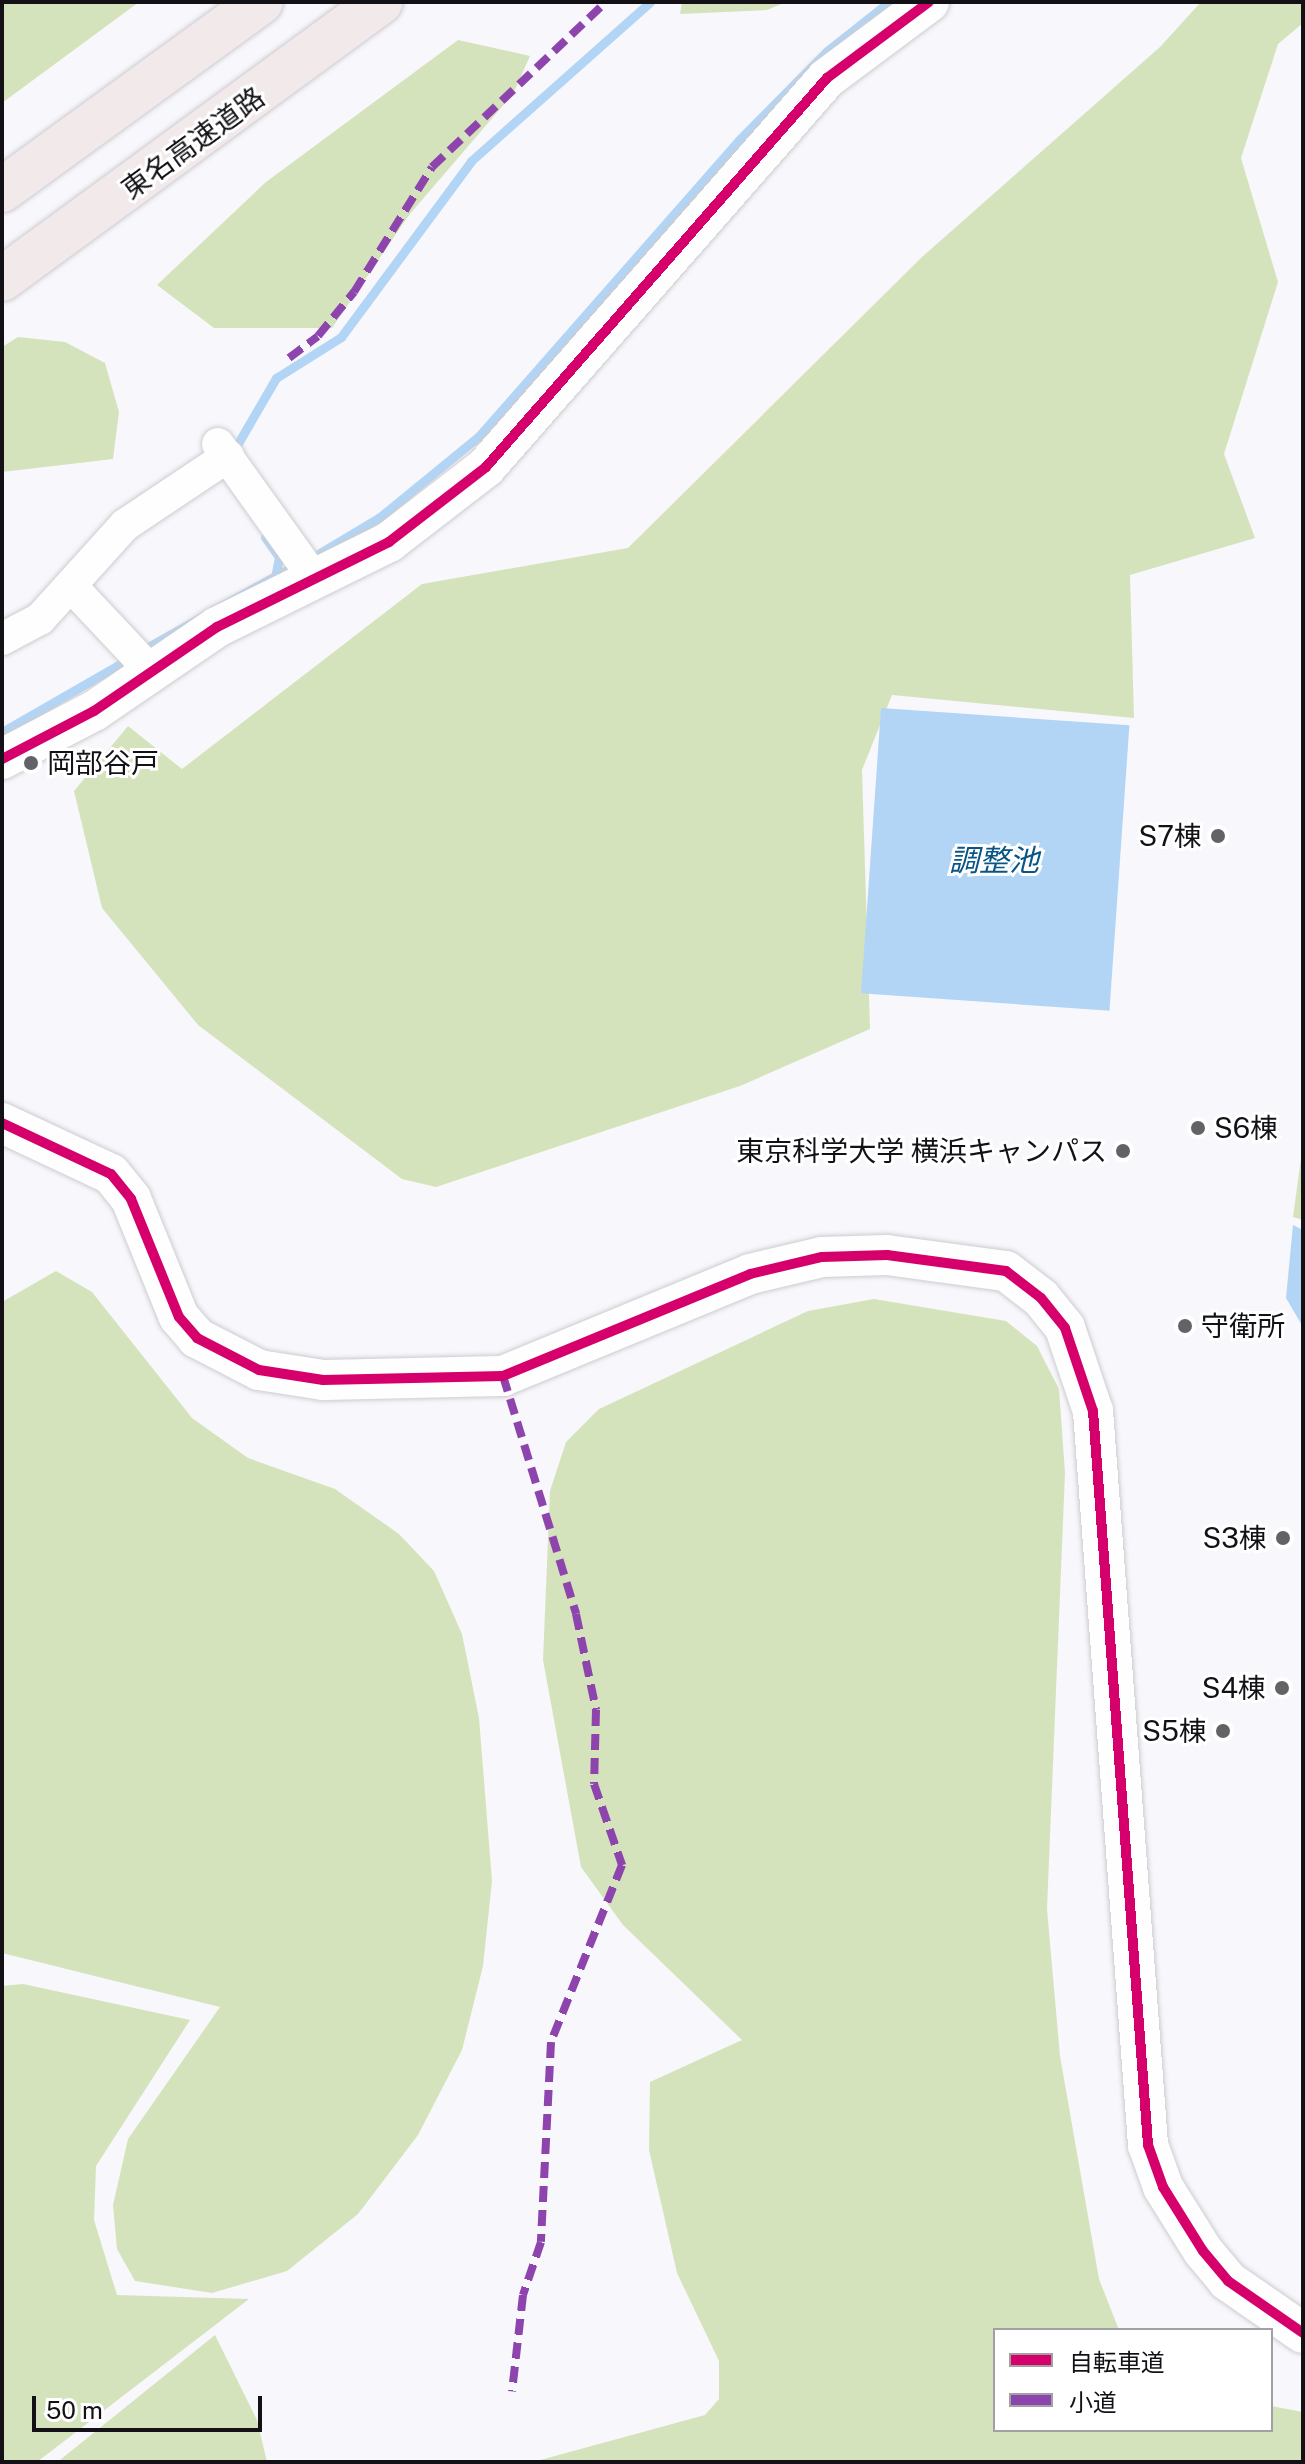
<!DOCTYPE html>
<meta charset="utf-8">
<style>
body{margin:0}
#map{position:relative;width:1305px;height:2464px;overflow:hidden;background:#f8f7fc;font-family:"Public Sans","Noto Sans JP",sans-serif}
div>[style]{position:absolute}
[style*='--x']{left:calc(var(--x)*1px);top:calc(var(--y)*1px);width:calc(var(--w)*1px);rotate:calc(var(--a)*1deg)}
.forest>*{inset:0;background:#d5e3bc}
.water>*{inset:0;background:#b2d5f6;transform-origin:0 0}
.stream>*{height:9px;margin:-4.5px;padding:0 4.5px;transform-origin:4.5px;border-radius:4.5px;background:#b2d5f6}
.roads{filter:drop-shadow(0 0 2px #cdccd0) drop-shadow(0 0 2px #cdccd0)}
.minor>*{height:32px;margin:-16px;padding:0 16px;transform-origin:16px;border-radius:16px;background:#fefeff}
.tertiary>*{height:40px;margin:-20px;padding:0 20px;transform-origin:20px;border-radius:20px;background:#fefeff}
.motorway>*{height:44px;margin:-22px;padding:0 22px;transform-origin:22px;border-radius:22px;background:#f2e9ea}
.quiet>*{height:8px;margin-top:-4px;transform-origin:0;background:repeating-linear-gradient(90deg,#8e44ad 0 16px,transparent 0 24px)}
.cycleway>*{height:10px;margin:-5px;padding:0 5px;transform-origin:5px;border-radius:5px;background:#d6006c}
.dots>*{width:22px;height:22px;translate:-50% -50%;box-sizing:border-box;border:4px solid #fff;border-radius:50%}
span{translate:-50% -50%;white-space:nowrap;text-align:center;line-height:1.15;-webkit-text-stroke:6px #fff;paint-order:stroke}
.street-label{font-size:28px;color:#131116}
.poi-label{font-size:28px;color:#131116}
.left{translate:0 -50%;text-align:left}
.right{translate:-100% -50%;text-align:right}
.water-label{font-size:30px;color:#095587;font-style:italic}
.frame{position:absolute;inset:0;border:4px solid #131116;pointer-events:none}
.legend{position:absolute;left:993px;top:2328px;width:280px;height:104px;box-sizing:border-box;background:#fff;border:2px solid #a1a0a2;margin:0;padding:10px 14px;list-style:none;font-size:24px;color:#131116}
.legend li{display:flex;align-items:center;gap:16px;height:40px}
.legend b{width:40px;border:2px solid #a1a0a2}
.scale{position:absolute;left:32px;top:2396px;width:230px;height:36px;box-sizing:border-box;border:4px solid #131116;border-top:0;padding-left:10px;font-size:24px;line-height:28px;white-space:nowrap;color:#131116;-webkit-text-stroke:6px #fff;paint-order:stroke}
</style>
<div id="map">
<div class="forest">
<div style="clip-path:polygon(2px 2px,139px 2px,2px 103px)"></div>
<div style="clip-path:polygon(682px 2px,786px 2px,767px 10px,680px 14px)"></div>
<div style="clip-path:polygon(1201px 2px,1303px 2px,1303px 23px,1278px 44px,1241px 158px,1278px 282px,1224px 454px,1255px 538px,1130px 575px,1134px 718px,892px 695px,862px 770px,870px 1029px,740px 1086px,436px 1187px,402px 1179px,198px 1025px,102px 908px,74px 791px,128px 726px,182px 769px,422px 584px,628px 548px,922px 257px,1160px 47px)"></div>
<div style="clip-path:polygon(458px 40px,530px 56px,513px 94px,409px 215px,332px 328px,214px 328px,157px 285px,266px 182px)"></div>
<div style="clip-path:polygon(18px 337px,65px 342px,105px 363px,119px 412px,113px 459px,2px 472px,2px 347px)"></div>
<div style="clip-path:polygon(1303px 1144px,1303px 1220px,1293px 1217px)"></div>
<div style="clip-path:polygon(56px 1271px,92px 1292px,192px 1418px,248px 1458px,335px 1489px,399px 1534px,434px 1571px,462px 1634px,479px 1718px,492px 1881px,483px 1966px,462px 2050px,418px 2135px,358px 2214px,287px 2271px,212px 2293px,135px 2281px,117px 2249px,113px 2205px,128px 2139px,220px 2007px,2px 1953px,2px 1302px)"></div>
<div style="clip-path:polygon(874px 1299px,1006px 1321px,1037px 1346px,1059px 1389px,1065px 1473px,1047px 1909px,1060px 2056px,1099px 2279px,1119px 2330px,995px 2330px,995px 2430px,1271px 2430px,1271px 2406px,1303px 2412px,1303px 2462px,533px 2462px,705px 2415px,719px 2399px,719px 2361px,677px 2273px,649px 2150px,650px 2082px,742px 2040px,623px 1925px,581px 1867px,543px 1660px,550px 1491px,566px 1442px,599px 1409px,808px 1311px)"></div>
<div style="clip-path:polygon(23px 1984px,190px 2020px,96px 2166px,94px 2220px,117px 2295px,249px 2299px,37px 2462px,2px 2462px,2px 1986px)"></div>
<div style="clip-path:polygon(215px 2335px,257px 2420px,267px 2462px,60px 2460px)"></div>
</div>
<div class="water">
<div style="left:881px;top:708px;width:249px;height:286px;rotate:4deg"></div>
<div style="clip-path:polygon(1293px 1225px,1303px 1230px,1303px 1327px,1286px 1298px)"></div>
</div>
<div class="stream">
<div style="--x:237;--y:445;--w:78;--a:-59.8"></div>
<div style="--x:276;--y:378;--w:77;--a:-32.2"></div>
<div style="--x:341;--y:337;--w:219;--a:-53.5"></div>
<div style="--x:471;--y:161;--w:239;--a:-41.6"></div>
<div style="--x:265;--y:537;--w:24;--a:55"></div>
<div style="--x:279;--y:557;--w:16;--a:101"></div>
<div style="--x:318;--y:554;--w:72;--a:-30.8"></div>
<div style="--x:380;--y:517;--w:128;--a:-39.3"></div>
<div style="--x:479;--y:436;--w:394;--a:-48.7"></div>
<div style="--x:739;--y:140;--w:125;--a:-45.3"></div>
<div style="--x:827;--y:51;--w:79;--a:-38.3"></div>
<div style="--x:148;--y:647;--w:156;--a:-29.2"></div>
<div style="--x:2;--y:732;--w:144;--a:-29.9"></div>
</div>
<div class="roads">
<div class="minor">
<div style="--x:218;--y:444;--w:168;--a:54.4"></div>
<div style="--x:72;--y:587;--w:115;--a:46.8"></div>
<div style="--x:2;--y:639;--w:43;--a:-27.8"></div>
<div style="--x:40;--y:619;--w:127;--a:-47.9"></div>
<div style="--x:125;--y:525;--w:124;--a:-33.8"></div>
</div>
<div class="tertiary">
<div style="--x:2;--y:759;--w:104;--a:-27.6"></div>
<div style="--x:94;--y:711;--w:149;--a:-34.3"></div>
<div style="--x:217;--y:627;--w:192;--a:-26.3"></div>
<div style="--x:389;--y:542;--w:123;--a:-37.7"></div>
<div style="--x:486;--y:467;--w:517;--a:-48.76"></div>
<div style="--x:827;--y:78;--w:127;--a:-36.7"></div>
<div style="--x:2;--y:1123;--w:120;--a:25.1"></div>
<div style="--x:111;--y:1174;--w:32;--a:51"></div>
<div style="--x:131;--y:1199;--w:127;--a:67.9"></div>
<div style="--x:179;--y:1317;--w:28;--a:49"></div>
<div style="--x:197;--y:1338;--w:70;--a:27.3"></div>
<div style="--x:259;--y:1370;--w:65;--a:8.9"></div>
<div style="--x:323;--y:1380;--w:180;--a:-1.3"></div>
<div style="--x:503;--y:1376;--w:267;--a:-22.4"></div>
<div style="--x:750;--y:1274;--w:74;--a:-13.3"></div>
<div style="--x:822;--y:1257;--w:65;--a:-1.8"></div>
<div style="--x:887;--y:1255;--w:120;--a:7.7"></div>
<div style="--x:1006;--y:1271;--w:44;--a:37.6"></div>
<div style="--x:1041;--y:1298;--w:38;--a:51"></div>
<div style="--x:1065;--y:1328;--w:88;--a:71.4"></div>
<div style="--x:1093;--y:1411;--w:736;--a:85.71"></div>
<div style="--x:1148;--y:2145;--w:45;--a:70.3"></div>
<div style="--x:1163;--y:2187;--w:75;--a:58"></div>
<div style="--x:1203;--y:2251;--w:39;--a:50"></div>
<div style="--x:1228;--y:2281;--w:91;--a:34.7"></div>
</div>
<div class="motorway">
<div style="--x:2;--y:190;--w:320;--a:-36"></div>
<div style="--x:2;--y:279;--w:469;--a:-36.2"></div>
</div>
</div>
<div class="quiet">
<div style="--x:289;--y:358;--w:36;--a:-37"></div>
<div style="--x:318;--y:336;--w:57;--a:-50.7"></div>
<div style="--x:354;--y:292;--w:147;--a:-58"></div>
<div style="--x:432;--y:167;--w:240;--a:-43.5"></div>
<div style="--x:503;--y:1376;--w:249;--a:72.9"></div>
<div style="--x:576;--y:1614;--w:98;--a:78.2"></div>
<div style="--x:596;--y:1710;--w:74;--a:91.5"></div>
<div style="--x:594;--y:1784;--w:86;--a:70.9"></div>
<div style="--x:622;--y:1865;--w:191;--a:111.9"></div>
<div style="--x:551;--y:2042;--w:200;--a:92.9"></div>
<div style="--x:541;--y:2242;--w:56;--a:108.8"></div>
<div style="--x:523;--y:2295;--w:97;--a:96.5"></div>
</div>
<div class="cycleway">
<div style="--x:2;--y:759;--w:104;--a:-27.6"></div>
<div style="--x:94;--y:711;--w:149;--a:-34.3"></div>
<div style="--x:217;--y:627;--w:192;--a:-26.3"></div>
<div style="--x:389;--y:542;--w:123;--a:-37.7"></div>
<div style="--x:486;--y:467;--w:517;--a:-48.76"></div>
<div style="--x:827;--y:78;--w:127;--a:-36.7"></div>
<div style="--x:2;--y:1123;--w:120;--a:25.1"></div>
<div style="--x:111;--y:1174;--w:32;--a:51"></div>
<div style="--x:131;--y:1199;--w:127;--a:67.9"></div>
<div style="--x:179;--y:1317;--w:28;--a:49"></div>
<div style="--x:197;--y:1338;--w:70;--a:27.3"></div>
<div style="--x:259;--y:1370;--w:65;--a:8.9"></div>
<div style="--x:323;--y:1380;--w:180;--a:-1.3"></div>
<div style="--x:503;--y:1376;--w:267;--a:-22.4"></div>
<div style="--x:750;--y:1274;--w:74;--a:-13.3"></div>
<div style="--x:822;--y:1257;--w:65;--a:-1.8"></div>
<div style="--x:887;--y:1255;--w:120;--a:7.7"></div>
<div style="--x:1006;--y:1271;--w:44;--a:37.6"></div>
<div style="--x:1041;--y:1298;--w:38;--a:51"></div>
<div style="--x:1065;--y:1328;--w:88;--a:71.4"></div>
<div style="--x:1093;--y:1411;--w:736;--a:85.71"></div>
<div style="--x:1148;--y:2145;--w:45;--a:70.3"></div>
<div style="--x:1163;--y:2187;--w:75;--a:58"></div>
<div style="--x:1203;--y:2251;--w:39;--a:50"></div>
<div style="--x:1228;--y:2281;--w:91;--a:34.7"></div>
</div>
<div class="dots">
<div style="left:31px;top:763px;background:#636266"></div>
<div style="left:1218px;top:836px;background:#636266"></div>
<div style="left:1198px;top:1128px;background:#636266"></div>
<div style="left:1123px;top:1151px;background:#636266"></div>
<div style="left:1185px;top:1326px;background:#636266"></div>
<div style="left:1283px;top:1538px;background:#636266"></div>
<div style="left:1282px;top:1688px;background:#636266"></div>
<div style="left:1223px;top:1731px;background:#636266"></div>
</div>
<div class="street-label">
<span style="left:193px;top:143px;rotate:-36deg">東名高速道路</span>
</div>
<div class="poi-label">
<span class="left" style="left:47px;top:763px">岡部谷戸</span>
<span class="right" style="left:1202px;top:836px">S7棟</span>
<span class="left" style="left:1214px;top:1128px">S6棟</span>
<span class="right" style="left:1107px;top:1151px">東京科学大学 横浜キャンパス</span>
<span class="left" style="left:1201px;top:1326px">守衛所</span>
<span class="right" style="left:1267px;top:1538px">S3棟</span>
<span class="right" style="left:1266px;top:1688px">S4棟</span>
<span class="right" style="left:1207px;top:1731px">S5棟</span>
</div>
<div class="water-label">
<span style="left:994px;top:860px">調整池</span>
</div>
<div class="frame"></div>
<ul class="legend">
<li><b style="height:10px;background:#d6006c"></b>自転車道</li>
<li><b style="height:10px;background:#8e44ad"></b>小道</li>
</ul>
<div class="scale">50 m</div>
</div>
